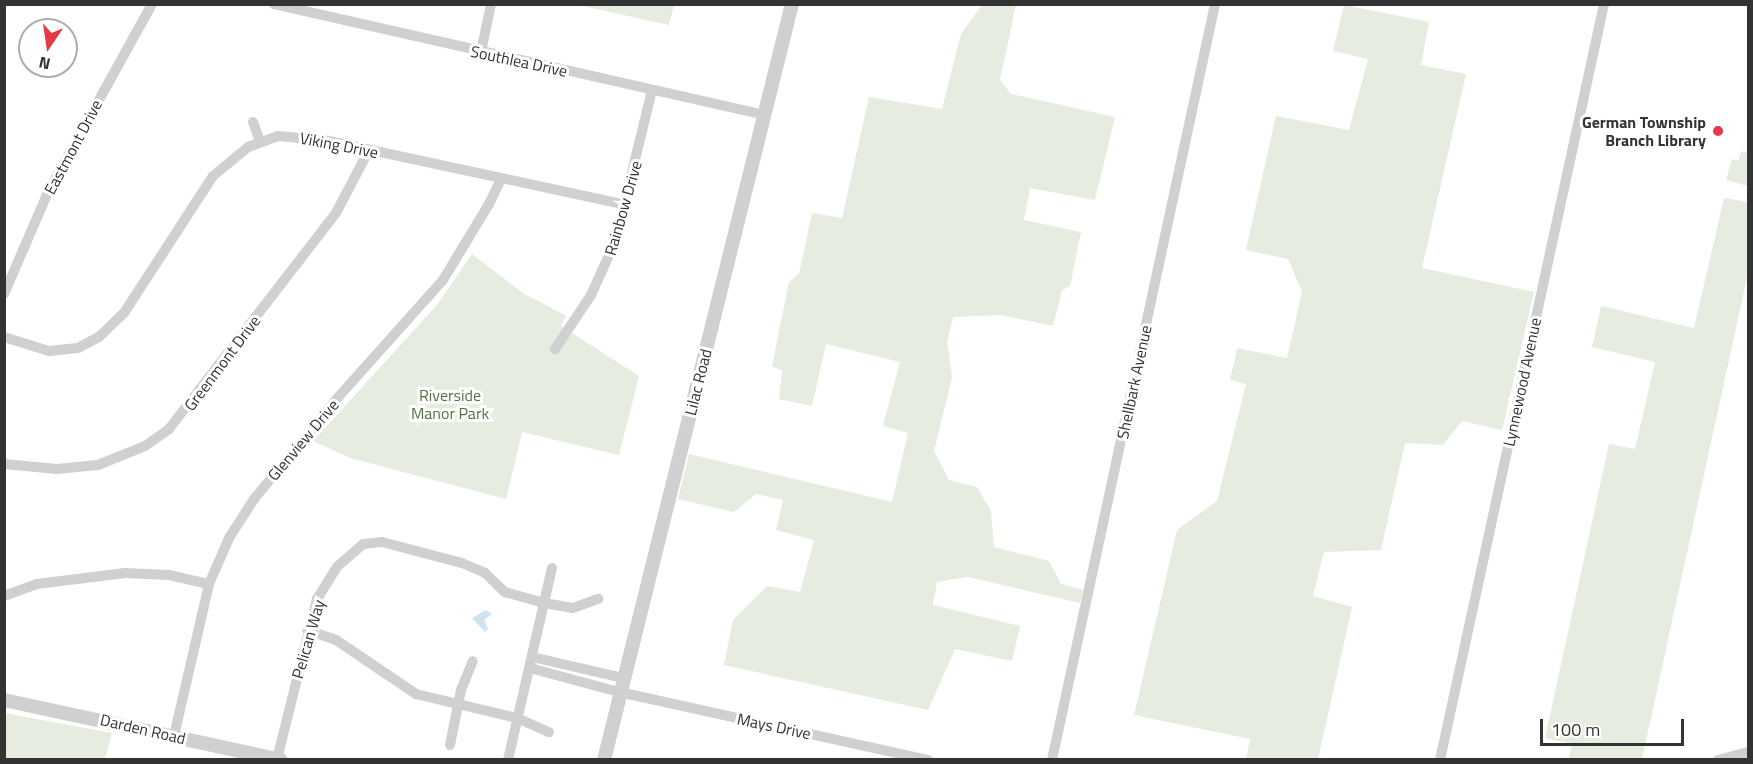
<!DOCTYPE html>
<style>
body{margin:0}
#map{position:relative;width:1753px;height:764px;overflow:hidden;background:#fff;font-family:"Titillium Web",sans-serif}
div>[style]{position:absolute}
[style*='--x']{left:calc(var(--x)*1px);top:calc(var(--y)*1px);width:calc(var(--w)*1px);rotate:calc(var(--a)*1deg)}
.green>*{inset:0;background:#e6ecdf}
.water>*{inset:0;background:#cfe2ee}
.minor>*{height:10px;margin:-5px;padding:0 5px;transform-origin:5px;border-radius:5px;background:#d0d0d0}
.tertiary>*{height:14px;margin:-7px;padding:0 7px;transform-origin:7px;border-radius:7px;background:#d0d0d0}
.dots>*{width:16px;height:16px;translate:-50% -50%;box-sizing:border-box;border:3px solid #fff;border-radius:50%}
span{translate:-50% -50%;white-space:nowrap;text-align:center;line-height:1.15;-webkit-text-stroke:6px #fff;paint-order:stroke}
.street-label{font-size:16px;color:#333}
.poi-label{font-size:16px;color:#333;font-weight:700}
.right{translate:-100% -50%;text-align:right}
.park-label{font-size:16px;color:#56703f}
.frame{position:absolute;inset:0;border:6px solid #333;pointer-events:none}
.north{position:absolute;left:18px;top:18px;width:60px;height:60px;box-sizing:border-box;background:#fff;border:2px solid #adadad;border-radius:50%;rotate:193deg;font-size:16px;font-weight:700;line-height:24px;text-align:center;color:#333}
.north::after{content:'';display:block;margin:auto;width:21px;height:27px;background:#e63946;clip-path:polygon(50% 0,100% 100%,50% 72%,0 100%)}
.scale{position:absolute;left:1540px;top:719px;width:144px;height:27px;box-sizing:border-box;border:3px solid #333;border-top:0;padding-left:8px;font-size:18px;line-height:21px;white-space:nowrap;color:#333;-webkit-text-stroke:4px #fff;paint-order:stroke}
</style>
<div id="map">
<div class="green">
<div style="clip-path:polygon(578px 5px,674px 5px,669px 25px)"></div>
<div style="clip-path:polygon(982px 5px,1016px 5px,1000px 80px,1011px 94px,1115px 117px,1095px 200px,1030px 188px,1024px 220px,1081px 232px,1070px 286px,1062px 290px,1053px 326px,1001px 315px,953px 317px,947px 342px,952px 377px,934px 451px,949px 480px,977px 487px,991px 511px,994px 547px,1049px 561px,1061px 584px,1083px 590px,1080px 603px,968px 577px,937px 582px,933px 605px,1020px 626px,1012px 661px,955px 649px,928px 710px,724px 665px,733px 620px,767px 586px,800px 592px,814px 540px,776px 530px,783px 500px,756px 494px,734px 512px,678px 499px,689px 454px,892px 502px,908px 433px,883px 426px,900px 362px,826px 344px,812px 406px,779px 399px,782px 371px,772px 366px,789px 282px,799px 274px,812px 213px,842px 218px,869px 97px,942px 109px,961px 34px)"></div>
<div style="clip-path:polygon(1344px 5px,1429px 22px,1421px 65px,1466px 74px,1422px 268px,1534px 292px,1502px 430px,1462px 421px,1443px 445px,1405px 443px,1381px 550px,1324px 552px,1313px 596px,1352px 607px,1318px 759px,1246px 759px,1250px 739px,1134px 715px,1177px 530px,1217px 501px,1246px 384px,1230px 380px,1237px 348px,1287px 358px,1302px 292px,1288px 259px,1246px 250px,1276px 116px,1349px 130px,1368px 59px,1333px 51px)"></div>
<div style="clip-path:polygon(1741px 151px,1748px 153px,1748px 186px,1726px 180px,1732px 159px,1738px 161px)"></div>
<div style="clip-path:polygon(1724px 198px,1748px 202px,1748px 273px,1642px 759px,1569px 759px,1572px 744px,1545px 738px,1609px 444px,1635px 449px,1655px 362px,1592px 347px,1601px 306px,1694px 328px)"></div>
<div style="clip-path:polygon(472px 254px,523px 293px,566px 316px,561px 326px,639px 376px,619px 455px,522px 432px,506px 499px,350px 458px,313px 441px,437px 305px)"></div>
<div style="clip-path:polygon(5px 713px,112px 733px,105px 759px,5px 759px)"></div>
</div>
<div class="water">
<div style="clip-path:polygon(486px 610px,492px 614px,484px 620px,488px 629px,485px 632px,472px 618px)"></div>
</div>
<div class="minor">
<div style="--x:274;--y:4;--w:503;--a:12.74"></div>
<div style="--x:481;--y:52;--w:49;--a:-78.2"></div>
<div style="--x:253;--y:122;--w:20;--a:70"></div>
<div style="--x:4;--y:294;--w:113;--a:-66.6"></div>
<div style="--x:49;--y:190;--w:213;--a:-61"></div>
<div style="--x:4;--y:337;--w:47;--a:17.3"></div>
<div style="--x:49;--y:351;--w:29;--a:-6"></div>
<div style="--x:78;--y:348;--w:24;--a:-28"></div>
<div style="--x:99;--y:337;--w:35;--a:-44"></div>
<div style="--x:124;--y:313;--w:163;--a:-57"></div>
<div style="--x:213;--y:176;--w:45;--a:-39.6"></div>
<div style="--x:248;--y:147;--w:32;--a:-20"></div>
<div style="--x:278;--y:136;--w:46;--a:5"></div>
<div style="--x:324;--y:140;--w:309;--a:12.1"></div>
<div style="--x:555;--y:349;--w:65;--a:-56.3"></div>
<div style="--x:591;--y:295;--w:58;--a:-65.6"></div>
<div style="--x:615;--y:242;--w:156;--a:-76.3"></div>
<div style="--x:4;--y:464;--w:53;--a:5.4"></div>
<div style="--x:57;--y:469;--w:41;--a:-5.6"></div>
<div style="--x:98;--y:465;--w:51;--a:-22"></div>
<div style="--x:145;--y:446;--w:29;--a:-35"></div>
<div style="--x:169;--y:429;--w:273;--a:-52.3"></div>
<div style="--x:336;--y:213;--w:71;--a:-62.4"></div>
<div style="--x:4;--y:596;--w:35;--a:-20"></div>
<div style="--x:37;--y:584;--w:89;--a:-7.1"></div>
<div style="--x:125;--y:573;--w:44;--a:2.6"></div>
<div style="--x:169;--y:575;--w:41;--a:12.7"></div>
<div style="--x:307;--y:630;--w:31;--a:19"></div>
<div style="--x:336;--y:640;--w:97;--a:34"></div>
<div style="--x:416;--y:694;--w:104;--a:13.4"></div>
<div style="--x:517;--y:718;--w:35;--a:24"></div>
<div style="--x:532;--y:657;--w:93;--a:13"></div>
<div style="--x:530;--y:668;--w:92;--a:15.1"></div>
<div style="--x:619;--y:692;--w:317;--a:12.4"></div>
<div style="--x:174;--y:736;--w:156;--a:-77"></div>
<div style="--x:209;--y:584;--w:50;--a:-66.5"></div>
<div style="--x:229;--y:538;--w:46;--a:-57.3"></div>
<div style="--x:254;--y:499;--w:124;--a:-50.5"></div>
<div style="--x:333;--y:403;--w:165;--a:-48.2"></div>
<div style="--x:443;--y:280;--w:89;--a:-58.8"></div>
<div style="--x:489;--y:204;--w:28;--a:-64"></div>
<div style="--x:450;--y:745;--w:56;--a:-78.7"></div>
<div style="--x:461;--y:690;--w:31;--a:-68"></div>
<div style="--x:277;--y:759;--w:165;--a:-76"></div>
<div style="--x:317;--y:599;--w:39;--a:-58"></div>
<div style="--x:338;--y:566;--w:33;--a:-41"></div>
<div style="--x:363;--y:544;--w:19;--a:-6"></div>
<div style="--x:382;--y:542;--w:83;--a:14.7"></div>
<div style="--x:462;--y:563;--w:25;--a:23"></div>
<div style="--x:485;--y:573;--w:28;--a:44"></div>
<div style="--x:505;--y:592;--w:41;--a:15.8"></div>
<div style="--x:544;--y:603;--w:29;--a:10"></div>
<div style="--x:573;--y:608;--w:27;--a:-20"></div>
<div style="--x:508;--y:760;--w:197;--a:-77.1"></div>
<div style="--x:1052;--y:760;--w:773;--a:-77.83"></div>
<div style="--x:1440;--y:760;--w:774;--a:-77.76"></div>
<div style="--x:1718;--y:760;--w:31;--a:-15"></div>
</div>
<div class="tertiary">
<div style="--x:4;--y:700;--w:283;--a:12.2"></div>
<div style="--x:604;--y:760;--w:779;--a:-76.04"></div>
</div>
<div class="dots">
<div style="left:1718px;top:131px;background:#e63946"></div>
</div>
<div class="street-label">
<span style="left:519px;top:61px;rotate:12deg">Southlea Drive</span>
<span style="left:339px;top:145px;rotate:11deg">Viking Drive</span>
<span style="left:73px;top:147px;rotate:-62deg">Eastmont Drive</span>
<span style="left:623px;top:208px;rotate:-74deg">Rainbow Drive</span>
<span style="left:222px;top:363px;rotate:-53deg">Greenmont Drive</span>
<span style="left:698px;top:382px;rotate:-76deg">Lilac Road</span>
<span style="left:1134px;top:382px;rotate:-78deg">Shellbark Avenue</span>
<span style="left:1522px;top:382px;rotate:-78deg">Lynnewood Avenue</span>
<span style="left:303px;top:440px;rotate:-50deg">Glenview Drive</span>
<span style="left:308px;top:639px;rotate:-74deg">Pelican Way</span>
<span style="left:774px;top:726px;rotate:12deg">Mays Drive</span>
<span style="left:143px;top:729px;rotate:13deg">Darden Road</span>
</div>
<div class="poi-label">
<span class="right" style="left:1706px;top:131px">German Township<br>Branch Library</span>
</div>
<div class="park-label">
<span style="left:450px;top:404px">Riverside<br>Manor Park</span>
</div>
<div class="frame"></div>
<div class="north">N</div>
<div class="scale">100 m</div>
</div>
